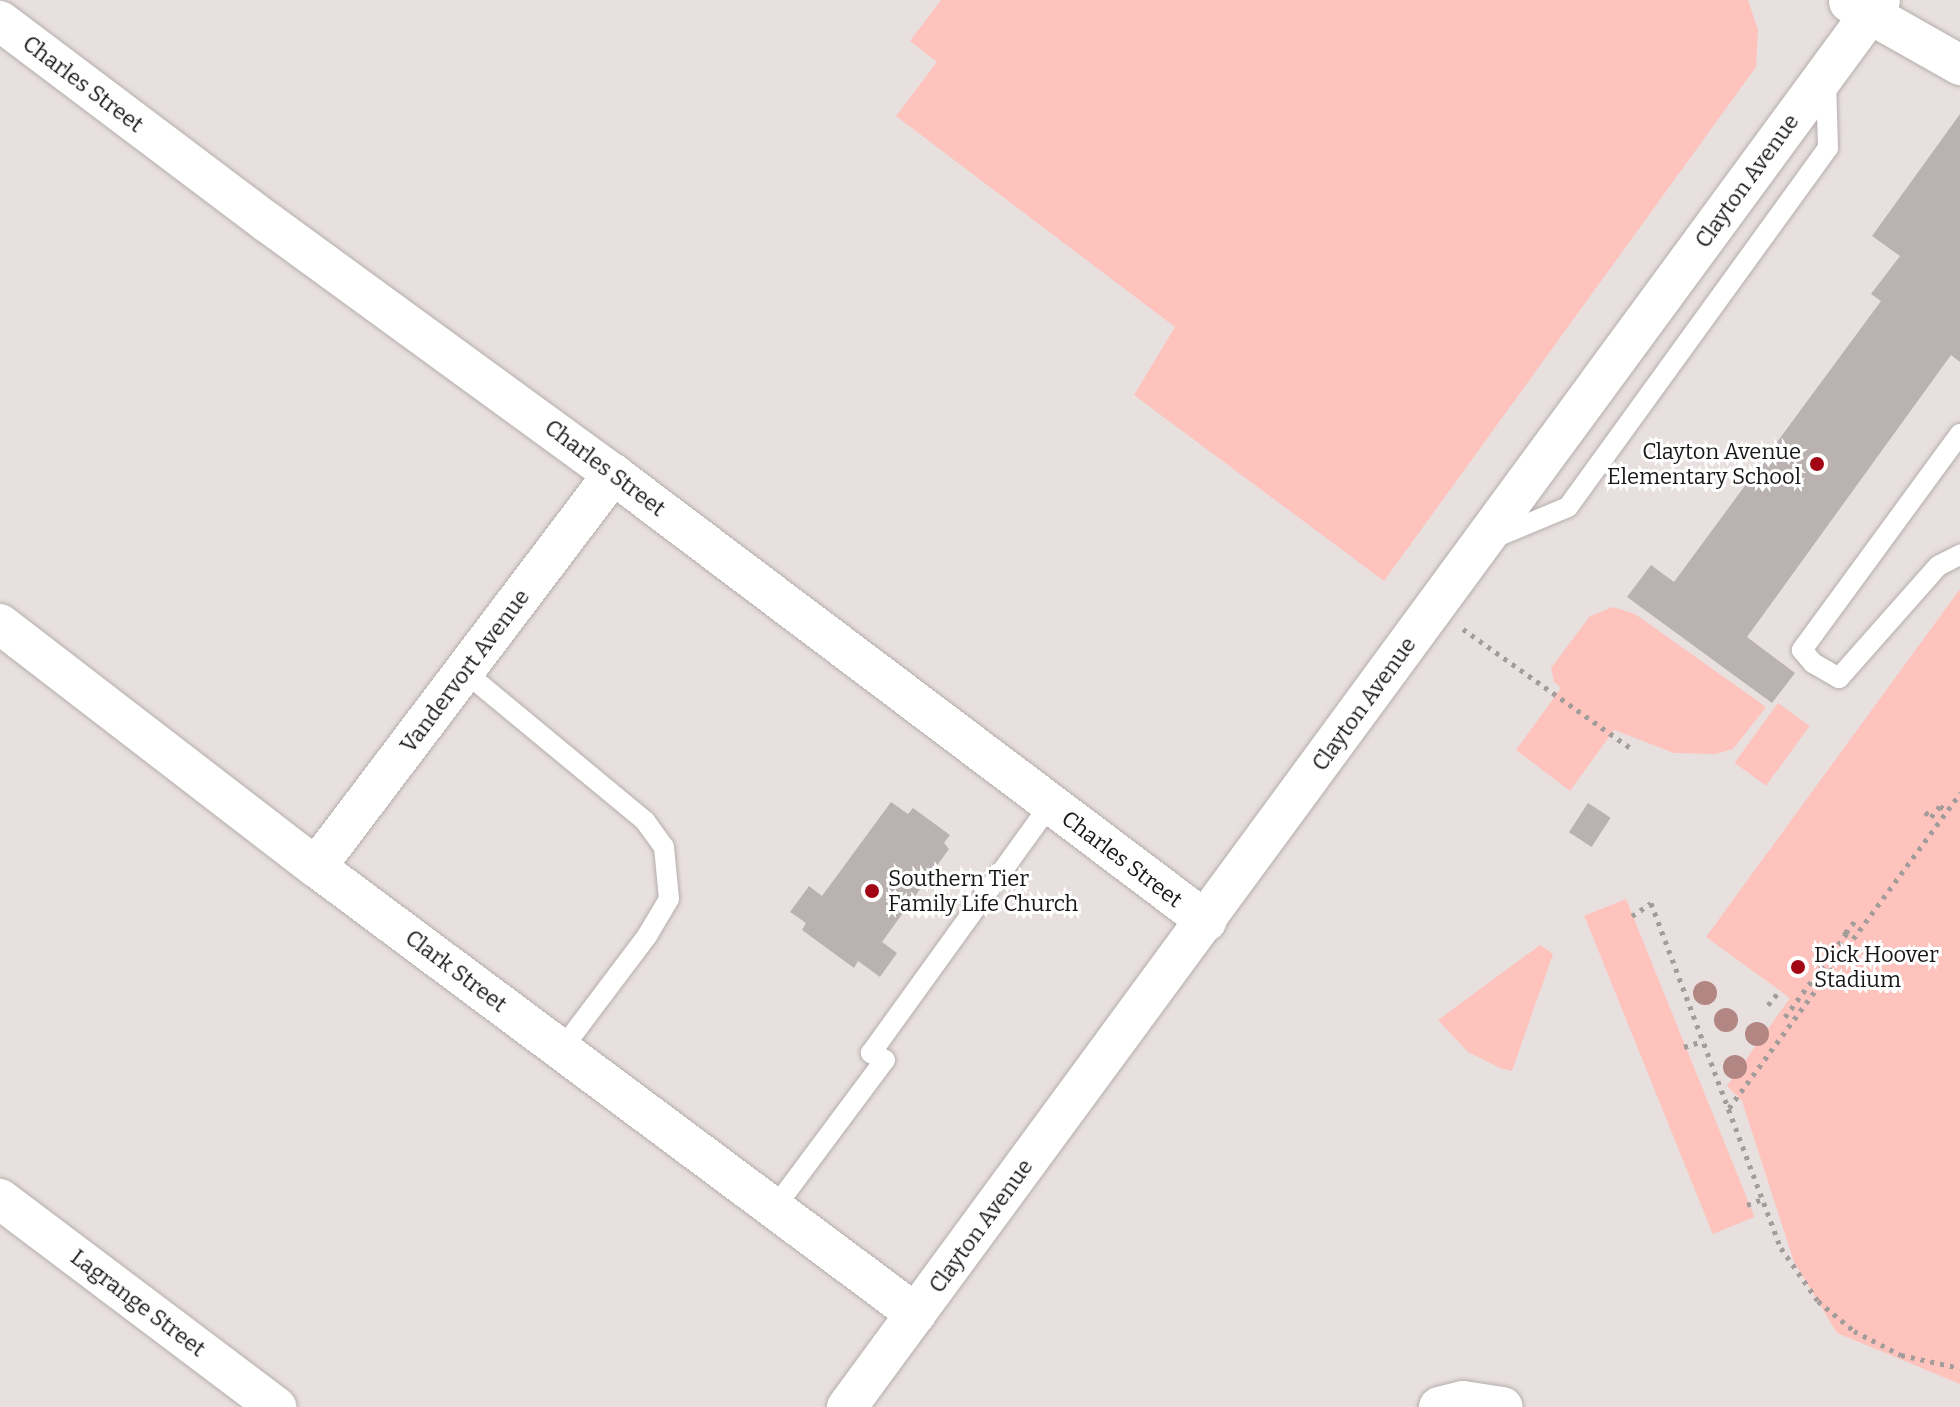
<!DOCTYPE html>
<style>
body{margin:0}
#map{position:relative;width:1960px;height:1407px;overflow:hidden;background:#e8e0df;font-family:Bitter,serif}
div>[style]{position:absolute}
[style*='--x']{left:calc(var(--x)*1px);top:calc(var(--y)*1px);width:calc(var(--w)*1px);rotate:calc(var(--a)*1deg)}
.green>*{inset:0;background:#fdc3bc;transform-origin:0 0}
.building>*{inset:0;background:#bab2b1;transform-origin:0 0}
.path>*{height:5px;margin-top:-2.5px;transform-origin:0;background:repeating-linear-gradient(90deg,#a29c9b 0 4px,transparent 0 10px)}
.roads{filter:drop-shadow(0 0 2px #b5adac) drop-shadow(0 0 2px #b5adac)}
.service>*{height:20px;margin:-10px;padding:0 10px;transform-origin:10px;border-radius:10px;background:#fff}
.minor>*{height:40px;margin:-20px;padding:0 20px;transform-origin:20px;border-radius:20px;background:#fff}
.trees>*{width:24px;height:24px;margin:-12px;border-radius:50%;background:#b28682}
.dots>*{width:22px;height:22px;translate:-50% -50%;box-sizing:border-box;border:4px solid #fff;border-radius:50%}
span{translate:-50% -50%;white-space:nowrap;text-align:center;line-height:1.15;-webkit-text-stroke:6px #fff;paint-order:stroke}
.street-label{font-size:22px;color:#191616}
.poi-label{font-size:22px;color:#191616}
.right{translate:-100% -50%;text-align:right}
.left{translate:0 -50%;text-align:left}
</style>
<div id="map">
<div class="green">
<div style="clip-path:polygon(941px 0,1748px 0,1758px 30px,1756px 67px,1384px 581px,1134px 395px,1175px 327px,896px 116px,937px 62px,910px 41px)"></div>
<div style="clip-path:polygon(1960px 589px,1960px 1384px,1837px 1333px,1794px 1262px,1742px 1101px,1727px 1086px,1790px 998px,1706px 937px)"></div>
<div style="clip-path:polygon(1613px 607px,1635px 614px,1766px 707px,1733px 749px,1716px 754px,1674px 753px,1614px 730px,1570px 791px,1516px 750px,1561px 688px,1554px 682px,1551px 668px,1590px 616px)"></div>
<div style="left:1778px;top:703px;width:39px;height:74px;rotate:36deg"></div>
<div style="left:1626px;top:899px;width:343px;height:45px;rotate:68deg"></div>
<div style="clip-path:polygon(1540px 945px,1553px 954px,1512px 1071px,1500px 1068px,1468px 1052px,1438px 1020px)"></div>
</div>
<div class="building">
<div style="clip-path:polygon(1960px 114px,1960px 362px,1951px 355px,1747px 637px,1795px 673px,1772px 703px,1627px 597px,1651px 565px,1674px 582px,1881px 301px,1871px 294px,1900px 256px,1872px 236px)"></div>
<div style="clip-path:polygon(891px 802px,908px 814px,913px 808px,950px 835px,944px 843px,949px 849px,882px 942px,897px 953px,880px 977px,858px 961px,854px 968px,802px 930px,806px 923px,790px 912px,809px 886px,822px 896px)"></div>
<div style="left:1588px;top:803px;width:27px;height:35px;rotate:33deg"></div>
</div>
<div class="path">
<div style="--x:1463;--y:629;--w:207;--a:35.4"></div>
<div style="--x:1925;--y:812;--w:8;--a:40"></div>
<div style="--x:1931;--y:817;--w:14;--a:-51"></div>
<div style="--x:1940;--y:806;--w:9;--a:36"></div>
<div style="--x:1632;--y:916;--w:23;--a:-34"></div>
<div style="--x:1651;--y:903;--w:369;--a:69.4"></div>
<div style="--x:1781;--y:1248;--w:65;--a:55.1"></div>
<div style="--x:1818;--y:1301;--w:47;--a:39.8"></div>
<div style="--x:1854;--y:1331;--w:53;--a:27.1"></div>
<div style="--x:1901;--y:1355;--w:60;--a:12.4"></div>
<div style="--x:1846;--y:933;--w:17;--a:-54"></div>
<div style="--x:1768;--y:1005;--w:19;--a:-51"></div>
<div style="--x:1785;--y:1017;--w:104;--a:-53.6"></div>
<div style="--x:1847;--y:933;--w:8;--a:-150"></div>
<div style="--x:1684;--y:1047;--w:20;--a:-18"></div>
<div style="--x:1729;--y:1108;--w:391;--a:-53.7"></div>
<div style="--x:1747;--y:1205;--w:17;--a:-21"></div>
</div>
<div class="roads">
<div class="service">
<div style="--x:1960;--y:434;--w:268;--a:126.2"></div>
<div style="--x:1802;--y:650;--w:17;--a:50"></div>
<div style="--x:1813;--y:663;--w:30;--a:30"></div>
<div style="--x:1839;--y:678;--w:149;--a:-48.5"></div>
<div style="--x:1938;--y:566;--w:25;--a:-27"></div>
<div style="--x:1494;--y:538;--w:80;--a:-22.7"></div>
<div style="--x:1568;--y:507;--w:443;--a:-54.1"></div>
<div style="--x:1828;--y:148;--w:69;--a:-91.7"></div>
<div style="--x:465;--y:672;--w:234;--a:39.6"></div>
<div style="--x:645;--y:821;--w:32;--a:54"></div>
<div style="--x:664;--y:847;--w:52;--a:84.5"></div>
<div style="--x:669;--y:899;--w:43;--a:120.7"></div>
<div style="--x:647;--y:936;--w:143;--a:127"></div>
<div style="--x:773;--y:1210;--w:187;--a:-53.3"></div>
<div style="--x:885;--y:1060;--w:16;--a:-153"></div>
<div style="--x:871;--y:1053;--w:306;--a:-54.2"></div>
</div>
<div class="minor">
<div style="--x:1849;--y:2;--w:128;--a:29.6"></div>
<div style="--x:0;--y:21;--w:334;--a:37"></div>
<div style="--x:267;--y:222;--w:428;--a:36.1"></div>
<div style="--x:613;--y:474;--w:743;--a:37.01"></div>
<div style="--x:0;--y:624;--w:399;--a:37.6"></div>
<div style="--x:316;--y:867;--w:748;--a:36.69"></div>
<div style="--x:316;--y:867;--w:493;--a:-52.9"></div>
<div style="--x:0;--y:1199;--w:346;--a:37"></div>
<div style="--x:847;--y:1407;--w:1745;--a:-53.71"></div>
<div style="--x:1439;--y:1407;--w:25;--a:-14"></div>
<div style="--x:1463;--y:1401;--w:40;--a:8.5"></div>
</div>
</div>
<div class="trees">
<div style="left:1705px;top:993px"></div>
<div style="left:1726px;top:1020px"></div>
<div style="left:1757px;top:1034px"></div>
<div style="left:1735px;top:1067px"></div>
</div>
<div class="dots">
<div style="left:1817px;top:464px;background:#a20615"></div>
<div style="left:872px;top:891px;background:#a20615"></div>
<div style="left:1798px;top:967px;background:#a20615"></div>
</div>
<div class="street-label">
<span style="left:83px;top:84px;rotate:37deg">Charles Street</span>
<span style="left:1747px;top:181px;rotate:-54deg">Clayton Avenue</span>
<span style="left:605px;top:468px;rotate:37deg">Charles Street</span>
<span style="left:465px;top:671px;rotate:-53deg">Vandervort Avenue</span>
<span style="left:1364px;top:704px;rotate:-54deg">Clayton Avenue</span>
<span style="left:1122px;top:859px;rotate:37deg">Charles Street</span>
<span style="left:456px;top:971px;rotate:37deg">Clark Street</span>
<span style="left:981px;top:1226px;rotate:-54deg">Clayton Avenue</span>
<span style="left:138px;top:1303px;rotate:37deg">Lagrange Street</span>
</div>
<div class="poi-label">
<span class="right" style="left:1801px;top:464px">Clayton Avenue<br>Elementary School</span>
<span class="left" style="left:888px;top:891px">Southern Tier<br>Family Life Church</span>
<span class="left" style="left:1814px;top:967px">Dick Hoover<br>Stadium</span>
</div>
</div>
